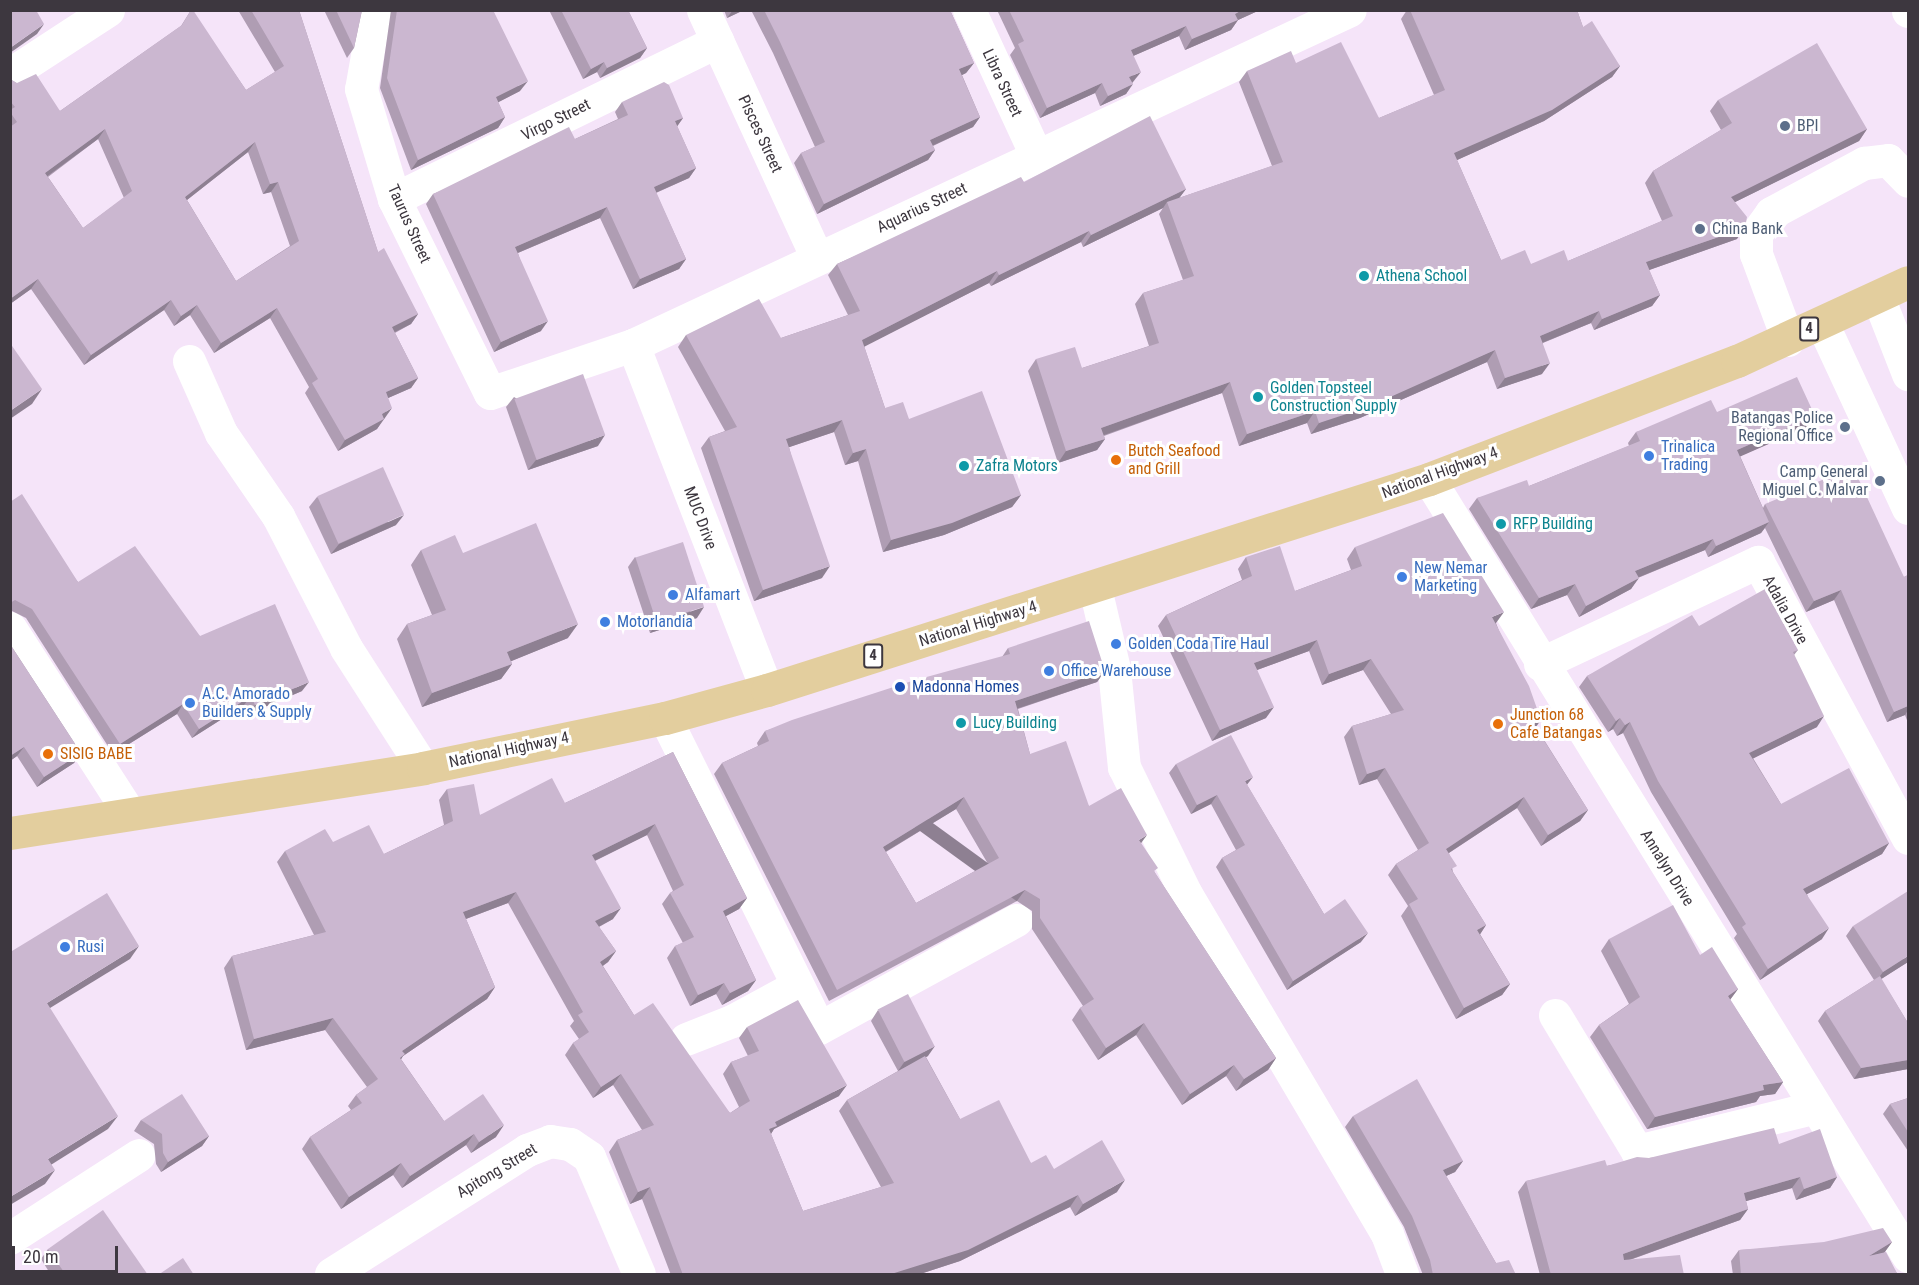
<!DOCTYPE html>
<style>
body{margin:0}
#map{position:relative;width:1919px;height:1285px;overflow:hidden;background:#f5e4f9;font-family:"Roboto Condensed",sans-serif}
div>[style]{position:absolute}
[style*='--x']{left:calc(var(--x)*1px);top:calc(var(--y)*1px);width:calc(var(--w)*1px);rotate:calc(var(--a)*1deg)}
.minor>*{height:33px;margin:-16.5px;padding:0 16.5px;transform-origin:16.5px;border-radius:16.5px;background:#fff}
.major>*{height:33px;margin:-16.5px;padding:0 16.5px;transform-origin:16.5px;border-radius:16.5px;background:#e3ce9e}
.wall>*{inset:0;background:#af9db3}
.shaded-wall>*{inset:0;background:#8e8092;transform-origin:0 0}
.building>*{inset:0;background:#cbb7d0;transform-origin:0 0}
.dots>*{width:16px;height:16px;translate:-50% -50%;box-sizing:border-box;border:3px solid #fff;border-radius:50%}
span{translate:-50% -50%;white-space:nowrap;text-align:center;line-height:1.15;-webkit-text-stroke:6px #fff;paint-order:stroke}
.shield-label span{padding:2px 4px;background:#fff;border:2px solid;border-radius:4px;-webkit-text-stroke-width:0}
.shield-label{font-size:15px;color:#3d373f;font-weight:700}
.street-label{font-size:16px;color:#3d373f}
.service-label{font-size:16px;color:#4e5e75}
.left{translate:0 -50%;text-align:left}
.right{translate:-100% -50%;text-align:right}
.culture-label{font-size:16px;color:#0d838f}
.shop-label{font-size:16px;color:#366cbe}
.food-label{font-size:16px;color:#c56008}
.transit-label{font-size:16px;color:#164399}
.frame{position:absolute;inset:0;border:12px solid #3d373f;pointer-events:none}
.scale{position:absolute;left:12px;top:1246px;width:106px;height:27px;box-sizing:border-box;border:3px solid #3d373f;border-top:0;padding-left:8px;font-size:18px;line-height:21px;white-space:nowrap;color:#3d373f;-webkit-text-stroke:4px #fff;paint-order:stroke}
</style>
<div id="map">
<div class="minor">
<div style="--x:375;--y:10;--w:80;--a:100"></div>
<div style="--x:361;--y:89;--w:115;--a:73.3"></div>
<div style="--x:394;--y:199;--w:216;--a:63.7"></div>
<div style="--x:490;--y:393;--w:151;--a:-18.6"></div>
<div style="--x:633;--y:345;--w:791;--a:-25.04"></div>
<div style="--x:703;--y:10;--w:273;--a:65.3"></div>
<div style="--x:969;--y:10;--w:160;--a:65.2"></div>
<div style="--x:1908;--y:10;--w:1;--a:90"></div>
<div style="--x:10;--y:74;--w:117;--a:-33.1"></div>
<div style="--x:394;--y:199;--w:360;--a:-26"></div>
<div style="--x:1878;--y:297;--w:83;--a:68.7"></div>
<div style="--x:1822;--y:323;--w:204;--a:65.1"></div>
<div style="--x:1788;--y:340;--w:92;--a:-110.4"></div>
<div style="--x:1756;--y:254;--w:20;--a:-90"></div>
<div style="--x:1756;--y:234;--w:26;--a:-54"></div>
<div style="--x:1771;--y:213;--w:106;--a:-28.3"></div>
<div style="--x:1864;--y:163;--w:24;--a:-7"></div>
<div style="--x:1888;--y:160;--w:29;--a:46"></div>
<div style="--x:633;--y:345;--w:370;--a:68.8"></div>
<div style="--x:189;--y:361;--w:79;--a:66"></div>
<div style="--x:221;--y:433;--w:101;--a:55.5"></div>
<div style="--x:278;--y:516;--w:148;--a:62.7"></div>
<div style="--x:346;--y:648;--w:143;--a:57.3"></div>
<div style="--x:1429;--y:479;--w:913;--a:58.35"></div>
<div style="--x:1095;--y:588;--w:83;--a:76.8"></div>
<div style="--x:1114;--y:669;--w:99;--a:84.2"></div>
<div style="--x:1124;--y:767;--w:141;--a:64"></div>
<div style="--x:1186;--y:894;--w:395;--a:59.4"></div>
<div style="--x:1387;--y:1234;--w:43;--a:69.4"></div>
<div style="--x:10;--y:628;--w:220;--a:57.2"></div>
<div style="--x:1540;--y:664;--w:241;--a:-25.1"></div>
<div style="--x:1758;--y:562;--w:314;--a:61.5"></div>
<div style="--x:665;--y:718;--w:346;--a:63.6"></div>
<div style="--x:819;--y:1028;--w:225;--a:-28.7"></div>
<div style="--x:1555;--y:1015;--w:159;--a:58.9"></div>
<div style="--x:1637;--y:1151;--w:184;--a:-13.8"></div>
<div style="--x:686;--y:1039;--w:49;--a:-21.4"></div>
<div style="--x:732;--y:1021;--w:72;--a:-28.4"></div>
<div style="--x:10;--y:1238;--w:153;--a:-32.8"></div>
<div style="--x:331;--y:1274;--w:232;--a:-32.3"></div>
<div style="--x:527;--y:1150;--w:25;--a:-21"></div>
<div style="--x:550;--y:1141;--w:20;--a:9"></div>
<div style="--x:570;--y:1144;--w:23;--a:34"></div>
<div style="--x:589;--y:1157;--w:127;--a:66.9"></div>
</div>
<div class="major">
<div style="--x:10;--y:833;--w:418;--a:-8.9"></div>
<div style="--x:423;--y:768;--w:247;--a:-11.7"></div>
<div style="--x:665;--y:718;--w:106;--a:-15.4"></div>
<div style="--x:767;--y:690;--w:695;--a:-17.68"></div>
<div style="--x:1429;--y:479;--w:330;--a:-21"></div>
<div style="--x:1737;--y:361;--w:188;--a:-24.8"></div>
</div>
<div class="wall">
<div style="clip-path:polygon(evenodd,191px 10px,246px 90px,275px 72px,238px 10px,299px 10px,378px 252px,418px 314px,411px 324px,395px 333px,418px 378px,411px 388px,388px 398px,385px 418px,383px 419px,377px 429px,338px 451px,305px 393px,309px 387px,270px 318px,214px 353px,190px 315px,174px 326px,164px 310px,84px 365px,31px 289px,10px 304px,10px 79px,60px 111px,181px 26px,191px 10px,98px 139px,124px 198px,83px 228px,48px 177px,98px 139px,191px 10px,248px 152px,263px 194px,271px 192px,290px 246px,236px 281px,187px 200px,248px 152px)"></div>
<div style="clip-path:polygon(324px 10px,362px 10px,354px 48px,347px 58px)"></div>
<div style="clip-path:polygon(391px 10px,493px 10px,520px 91px,498px 102px,505px 117px,498px 128px,411px 170px,380px 88px)"></div>
<div style="clip-path:polygon(549px 10px,628px 10px,647px 48px,640px 58px,600px 78px,597px 72px,583px 79px)"></div>
<div style="clip-path:polygon(724px 10px,744px 10px,727px 18px)"></div>
<div style="clip-path:polygon(751px 10px,950px 10px,974px 63px,966px 73px,962px 75px,980px 117px,973px 127px,933px 146px,935px 150px,928px 160px,817px 214px,794px 163px,801px 153px,815px 147px,773px 53px)"></div>
<div style="clip-path:polygon(997px 10px,1260px 10px,1238px 20px,1231px 30px,1185px 50px,1179px 36px,1133px 56px,1133px 82px,1126px 94px,1100px 106px,1095px 93px,1040px 118px,1010px 55px,1015px 48px)"></div>
<div style="clip-path:polygon(1407px 10px,1577px 10px,1583px 27px,1620px 66px,1612px 77px,1544px 121px,1457px 160px,1501px 260px,1531px 264px,1568px 261px,1662px 221px,1645px 183px,1653px 171px,1721px 130px,1710px 111px,1718px 100px,1867px 129px,1859px 141px,1735px 202px,1737px 239px,1649px 270px,1660px 295px,1652px 306px,1594px 330px,1591px 323px,1543px 343px,1542px 374px,1497px 389px,1487px 362px,1360px 418px,1311px 434px,1307px 423px,1239px 446px,1222px 393px,1104px 436px,1105px 439px,1097px 450px,1058px 463px,1028px 371px,1036px 359px,1082px 368px,1149px 346px,1135px 304px,1143px 293px,1183px 280px,1159px 214px,1163px 208px,1083px 247px,1081px 242px,991px 286px,989px 283px,864px 346px,885px 408px,909px 419px,1021px 495px,1012px 507px,944px 535px,883px 552px,858px 461px,845px 465px,834px 432px,789px 447px,822px 578px,754px 601px,701px 448px,709px 437px,725px 431px,678px 347px,686px 335px,781px 338px,848px 315px,828px 275px,837px 264px,1024px 182px,1186px 189px,1179px 198px,1272px 166px,1239px 82px,1247px 71px,1296px 63px,1379px 118px,1434px 95px,1401px 19px)"></div>
<div style="clip-path:polygon(622px 102px,683px 118px,677px 126px,696px 168px,689px 178px,656px 193px,686px 259px,679px 269px,633px 289px,600px 218px,518px 253px,541px 331px,494px 352px,426px 204px,433px 194px,575px 139px,618px 119px,615px 112px)"></div>
<div style="clip-path:polygon(514px 397px,598px 446px,528px 470px,506px 407px)"></div>
<div style="clip-path:polygon(1717px 412px,1807px 427px,1740px 456px,1763px 508px,1765px 504px,1904px 577px,1908px 575px,1908px 723px,1905px 715px,1887px 722px,1834px 600px,1806px 612px,1765px 528px,1761px 533px,1708px 557px,1705px 550px,1638px 578px,1631px 589px,1579px 617px,1567px 595px,1531px 609px,1469px 509px,1477px 498px,1529px 486px,1629px 446px,1628px 443px,1636px 432px)"></div>
<div style="clip-path:polygon(317px 497px,396px 525px,331px 554px,309px 507px)"></div>
<div style="clip-path:polygon(10px 502px,78px 582px,200px 636px,302px 691px,248px 714px,244px 705px,192px 738px,177px 714px,113px 754px,26px 618px,10px 610px)"></div>
<div style="clip-path:polygon(1355px 547px,1496px 623px,1536px 727px,1588px 810px,1580px 821px,1541px 846px,1517px 808px,1449px 853px,1453px 872px,1486px 925px,1480px 934px,1510px 984px,1502px 995px,1456px 1019px,1401px 916px,1408px 906px,1388px 875px,1396px 864px,1418px 850px,1377px 779px,1359px 785px,1344px 737px,1352px 726px,1391px 714px,1363px 670px,1322px 685px,1309px 651px,1257px 670px,1266px 718px,1212px 741px,1158px 626px,1166px 615px,1242px 580px,1238px 569px,1246px 557px,1295px 591px,1351px 570px,1347px 559px)"></div>
<div style="clip-path:polygon(421px 550px,463px 553px,568px 638px,511px 661px,512px 664px,501px 679px,422px 707px,397px 639px,407px 624px,432px 615px,411px 565px)"></div>
<div style="clip-path:polygon(635px 557px,697px 618px,650px 633px,628px 567px)"></div>
<div style="clip-path:polygon(1699px 626px,1798px 650px,1794px 655px,1817px 727px,1753px 758px,1781px 804px,1889px 843px,1882px 854px,1807px 894px,1822px 939px,1760px 980px,1734px 938px,1737px 934px,1651px 792px,1623px 733px,1617px 736px,1613px 729px,1608px 732px,1579px 687px,1587px 676px)"></div>
<div style="clip-path:polygon(10px 644px,81px 753px,74px 763px,37px 787px,17px 756px,10px 761px)"></div>
<div style="clip-path:polygon(evenodd,1008px 648px,1105px 671px,1097px 682px,1018px 709px,1030px 754px,1089px 806px,1141px 844px,1155px 873px,1276px 1058px,1268px 1070px,1236px 1091px,1226px 1076px,1182px 1105px,1136px 1035px,1098px 1060px,1072px 1020px,1080px 1008px,1083px 1006px,1032px 929px,1032px 911px,1017px 901px,829px 1001px,714px 774px,722px 763px,758px 746px,757px 743px,765px 731px,1002px 657px,1008px 648px,956px 809px,988px 864px,916px 903px,886px 852px,956px 809px)"></div>
<div style="clip-path:polygon(673px 752px,747px 898px,739px 909px,726px 916px,756px 980px,748px 991px,722px 1005px,716px 994px,690px 1006px,667px 958px,675px 946px,683px 943px,662px 904px,670px 893px,673px 891px,647px 835px,595px 861px,613px 919px,599px 927px,616px 951px,608px 962px,603px 966px,634px 1015px,730px 1113px,739px 1107px,723px 1074px,731px 1062px,748px 1056px,739px 1038px,747px 1027px,839px 1096px,774px 1129px,771px 1134px,803px 1211px,881px 1187px,839px 1111px,847px 1100px,898px 1071px,871px 1021px,878px 1010px,928px 1056px,926px 1057px,960px 1119px,1031px 1163px,1054px 1169px,1117px 1192px,1075px 1216px,1070px 1207px,960px 1261px,917px 1275px,671px 1275px,642px 1199px,630px 1204px,609px 1152px,617px 1140px,642px 1130px,613px 1085px,593px 1098px,565px 1055px,573px 1043px,579px 1039px,570px 1026px,574px 1021px,508px 903px,466px 919px,495px 987px,487px 999px,403px 1056px,401px 1059px,444px 1121px,496px 1137px,471px 1153px,466px 1145px,402px 1188px,393px 1175px,341px 1209px,302px 1149px,310px 1137px,351px 1110px,348px 1106px,356px 1095px,367px 1087px,325px 1030px,246px 1050px,224px 968px,232px 956px,314px 935px,277px 862px,285px 851px,333px 842px,384px 854px,444px 825px,439px 800px,447px 789px,480px 815px,565px 803px)"></div>
<div style="clip-path:polygon(1176px 764px,1247px 785px,1324px 914px,1361px 942px,1287px 990px,1216px 867px,1222px 858px,1236px 850px,1211px 804px,1191px 814px,1169px 773px)"></div>
<div style="clip-path:polygon(1853px 926px,1908px 962px,1881px 979px,1908px 1023px,1908px 1069px,1854px 1079px,1818px 1021px,1825px 1011px,1874px 980px,1846px 936px)"></div>
<div style="clip-path:polygon(1609px 939px,1700px 955px,1738px 989px,1730px 1000px,1783px 1082px,1775px 1094px,1760px 1096px,1756px 1102px,1647px 1129px,1590px 1037px,1599px 1025px,1629px 1004px,1601px 951px)"></div>
<div style="clip-path:polygon(1908px 1098px,1908px 1151px,1883px 1114px,1890px 1104px)"></div>
<div style="clip-path:polygon(1353px 1116px,1463px 1161px,1455px 1172px,1446px 1176px,1496px 1263px,1516px 1275px,1423px 1275px,1404px 1227px,1345px 1127px)"></div>
<div style="clip-path:polygon(141px 1120px,209px 1136px,202px 1146px,161px 1172px,156px 1164px,154px 1144px,134px 1131px)"></div>
<div style="clip-path:polygon(1779px 1144px,1837px 1177px,1830px 1188px,1796px 1200px,1792px 1188px,1746px 1201px,1748px 1209px,1740px 1220px,1630px 1260px,1684px 1275px,1540px 1275px,1518px 1192px,1526px 1181px,1649px 1158px)"></div>
<div style="clip-path:polygon(1892px 1242px,1884px 1253px,1898px 1275px,1733px 1275px,1731px 1261px,1739px 1250px)"></div>
<div style="clip-path:polygon(48px 1249px,148px 1275px,51px 1275px,41px 1259px)"></div>
</div>
<div class="shaded-wall">
<div style="clip-path:polygon(733px 10px,744px 10px,727px 18px)"></div>
<div style="clip-path:polygon(1242px 10px,1260px 10px,1238px 20px,1231px 30px,1185px 50px,1192px 39px,1235px 14px)"></div>
<div style="clip-path:polygon(44px 24px,37px 34px,10px 53px,10px 48px)"></div>
<div style="clip-path:polygon(1186px 26px,1179px 36px,1124px 60px,1131px 50px)"></div>
<div style="clip-path:polygon(647px 48px,640px 58px,600px 78px,607px 68px)"></div>
<div style="clip-path:polygon(604px 62px,597px 72px,583px 79px,591px 69px)"></div>
<div style="clip-path:polygon(974px 63px,966px 73px,952px 80px,959px 69px)"></div>
<div style="clip-path:polygon(1620px 66px,1612px 77px,1544px 121px,1446px 165px,1454px 153px)"></div>
<div style="clip-path:polygon(1141px 72px,1133px 82px,1122px 87px,1129px 77px)"></div>
<div style="clip-path:polygon(528px 81px,520px 91px,489px 107px,496px 97px)"></div>
<div style="clip-path:polygon(1102px 83px,1095px 93px,1040px 118px,1047px 108px)"></div>
<div style="clip-path:polygon(1133px 84px,1126px 94px,1100px 106px,1108px 96px)"></div>
<div style="clip-path:polygon(505px 117px,498px 128px,411px 170px,418px 160px)"></div>
<div style="clip-path:polygon(980px 117px,973px 127px,923px 150px,930px 140px)"></div>
<div style="clip-path:polygon(683px 118px,676px 128px,675px 121px)"></div>
<div style="clip-path:polygon(105px 129px,98px 139px,38px 183px,45px 173px)"></div>
<div style="clip-path:polygon(1867px 129px,1859px 141px,1723px 208px,1731px 197px)"></div>
<div style="clip-path:polygon(255px 142px,248px 152px,178px 207px,185px 197px)"></div>
<div style="clip-path:polygon(935px 150px,928px 160px,817px 214px,824px 204px)"></div>
<div style="clip-path:polygon(696px 168px,689px 178px,646px 197px,654px 187px)"></div>
<div style="clip-path:polygon(278px 182px,271px 192px,263px 194px,270px 184px)"></div>
<div style="clip-path:polygon(1186px 189px,1177px 201px,1167px 202px,1163px 208px,1083px 247px,1091px 235px)"></div>
<div style="clip-path:polygon(607px 207px,600px 218px,508px 257px,515px 247px)"></div>
<div style="clip-path:polygon(1745px 228px,1737px 239px,1638px 274px,1646px 262px)"></div>
<div style="clip-path:polygon(1089px 231px,1081px 242px,991px 286px,999px 275px)"></div>
<div style="clip-path:polygon(686px 259px,679px 269px,633px 289px,640px 279px)"></div>
<div style="clip-path:polygon(997px 271px,989px 283px,854px 352px,862px 340px)"></div>
<div style="clip-path:polygon(38px 279px,31px 289px,10px 304px,10px 299px)"></div>
<div style="clip-path:polygon(1660px 295px,1652px 306px,1594px 330px,1602px 319px)"></div>
<div style="clip-path:polygon(171px 300px,164px 310px,84px 365px,91px 355px)"></div>
<div style="clip-path:polygon(197px 305px,190px 315px,174px 326px,181px 316px)"></div>
<div style="clip-path:polygon(277px 308px,270px 318px,214px 353px,221px 343px)"></div>
<div style="clip-path:polygon(1599px 311px,1591px 323px,1532px 347px,1540px 336px)"></div>
<div style="clip-path:polygon(418px 314px,411px 324px,385px 337px,392px 327px)"></div>
<div style="clip-path:polygon(548px 321px,541px 331px,494px 352px,501px 342px)"></div>
<div style="clip-path:polygon(1495px 350px,1487px 362px,1360px 418px,1311px 434px,1319px 423px)"></div>
<div style="clip-path:polygon(1550px 363px,1542px 374px,1497px 389px,1505px 378px)"></div>
<div style="clip-path:polygon(418px 378px,411px 388px,379px 402px,386px 392px)"></div>
<div style="clip-path:polygon(1230px 382px,1222px 393px,1093px 439px,1101px 428px)"></div>
<div style="clip-path:polygon(42px 389px,32px 404px,10px 419px,10px 411px)"></div>
<div style="clip-path:polygon(392px 408px,377px 429px,338px 451px,345px 440px,382px 414px)"></div>
<div style="clip-path:polygon(1315px 411px,1307px 423px,1239px 446px,1247px 434px)"></div>
<div style="clip-path:polygon(1815px 416px,1807px 427px,1730px 461px,1737px 450px)"></div>
<div style="clip-path:polygon(842px 420px,834px 432px,778px 451px,786px 439px)"></div>
<div style="clip-path:polygon(605px 435px,598px 446px,528px 470px,536px 460px)"></div>
<div style="clip-path:polygon(1105px 439px,1097px 450px,1058px 463px,1066px 451px)"></div>
<div style="clip-path:polygon(866px 449px,858px 461px,845px 465px,853px 453px)"></div>
<div style="clip-path:polygon(1021px 495px,1012px 507px,944px 535px,883px 552px,891px 540px)"></div>
<div style="clip-path:polygon(404px 515px,396px 525px,331px 554px,339px 544px)"></div>
<div style="clip-path:polygon(1769px 522px,1761px 533px,1708px 557px,1716px 546px)"></div>
<div style="clip-path:polygon(1713px 539px,1705px 550px,1627px 582px,1635px 571px)"></div>
<div style="clip-path:polygon(830px 566px,822px 578px,754px 601px,763px 590px)"></div>
<div style="clip-path:polygon(1639px 578px,1631px 589px,1579px 617px,1586px 606px)"></div>
<div style="clip-path:polygon(1575px 584px,1567px 595px,1531px 609px,1539px 598px)"></div>
<div style="clip-path:polygon(1841px 590px,1834px 600px,1806px 612px,1814px 601px)"></div>
<div style="clip-path:polygon(704px 607px,697px 618px,650px 633px,657px 623px)"></div>
<div style="clip-path:polygon(1504px 612px,1496px 623px,1484px 628px,1492px 617px)"></div>
<div style="clip-path:polygon(578px 624px,568px 638px,497px 667px,507px 652px)"></div>
<div style="clip-path:polygon(1317px 640px,1309px 651px,1246px 674px,1254px 663px)"></div>
<div style="clip-path:polygon(1371px 659px,1363px 670px,1322px 685px,1329px 674px)"></div>
<div style="clip-path:polygon(512px 664px,501px 679px,422px 707px,432px 693px)"></div>
<div style="clip-path:polygon(1105px 671px,1097px 682px,1007px 712px,1015px 701px)"></div>
<div style="clip-path:polygon(309px 682px,302px 691px,248px 714px,255px 705px)"></div>
<div style="clip-path:polygon(251px 696px,244px 705px,192px 738px,199px 729px)"></div>
<div style="clip-path:polygon(183px 704px,177px 714px,113px 754px,120px 744px)"></div>
<div style="clip-path:polygon(1908px 706px,1908px 710px,1905px 715px,1887px 722px,1894px 712px)"></div>
<div style="clip-path:polygon(1274px 707px,1266px 718px,1212px 741px,1220px 730px)"></div>
<div style="clip-path:polygon(1824px 716px,1817px 727px,1742px 764px,1749px 753px)"></div>
<div style="clip-path:polygon(1620px 718px,1613px 729px,1608px 732px,1616px 721px)"></div>
<div style="clip-path:polygon(1541px 720px,1533px 731px,1533px 723px)"></div>
<div style="clip-path:polygon(1630px 722px,1623px 733px,1617px 736px,1625px 725px)"></div>
<div style="clip-path:polygon(24px 747px,17px 756px,10px 761px,10px 756px)"></div>
<div style="clip-path:polygon(81px 753px,74px 763px,37px 787px,44px 777px)"></div>
<div style="clip-path:polygon(1385px 768px,1377px 779px,1359px 785px,1367px 774px)"></div>
<div style="clip-path:polygon(1253px 777px,1246px 786px,1245px 781px)"></div>
<div style="clip-path:polygon(1217px 795px,1211px 804px,1191px 814px,1197px 805px)"></div>
<div style="clip-path:polygon(964px 797px,956px 809px,875px 858px,883px 847px)"></div>
<div style="clip-path:polygon(1524px 797px,1517px 808px,1438px 860px,1446px 849px)"></div>
<div style="clip-path:polygon(1588px 810px,1580px 821px,1541px 846px,1548px 835px)"></div>
<div style="clip-path:polygon(655px 824px,647px 835px,584px 866px,592px 855px)"></div>
<div style="clip-path:polygon(1147px 835px,1139px 846px,1139px 840px)"></div>
<div style="clip-path:polygon(1889px 843px,1882px 854px,1796px 900px,1803px 889px)"></div>
<div style="left:1025px;top:890px;width:14px;height:213px;rotate:126deg"></div>
<div style="clip-path:polygon(516px 892px,508px 903px,455px 923px,463px 912px)"></div>
<div style="clip-path:polygon(747px 898px,739px 909px,715px 922px,723px 911px)"></div>
<div style="clip-path:polygon(621px 908px,613px 919px,587px 933px,595px 921px)"></div>
<div style="clip-path:polygon(1486px 925px,1479px 936px,1477px 930px)"></div>
<div style="clip-path:polygon(1829px 928px,1822px 939px,1760px 980px,1768px 969px)"></div>
<div style="clip-path:polygon(1368px 933px,1361px 942px,1287px 990px,1293px 981px)"></div>
<div style="clip-path:polygon(139px 946px,130px 959px,37px 1016px,47px 1003px)"></div>
<div style="clip-path:polygon(616px 951px,608px 962px,592px 973px,600px 962px)"></div>
<div style="clip-path:polygon(1908px 956px,1908px 962px,1875px 983px,1883px 972px)"></div>
<div style="clip-path:polygon(756px 980px,748px 991px,722px 1005px,730px 993px)"></div>
<div style="clip-path:polygon(724px 983px,716px 994px,690px 1006px,698px 995px)"></div>
<div style="clip-path:polygon(1510px 984px,1502px 995px,1456px 1019px,1464px 1008px)"></div>
<div style="clip-path:polygon(495px 987px,487px 999px,403px 1056px,397px 1066px,402px 1051px)"></div>
<div style="clip-path:polygon(1738px 989px,1729px 1001px,1728px 996px)"></div>
<div style="clip-path:polygon(333px 1018px,325px 1030px,246px 1050px,254px 1039px)"></div>
<div style="clip-path:polygon(1144px 1023px,1136px 1035px,1098px 1060px,1106px 1048px)"></div>
<div style="clip-path:polygon(935px 1046px,928px 1056px,898px 1071px,905px 1061px)"></div>
<div style="clip-path:polygon(1276px 1058px,1268px 1070px,1236px 1091px,1244px 1079px)"></div>
<div style="clip-path:polygon(1908px 1060px,1908px 1069px,1854px 1079px,1861px 1068px)"></div>
<div style="clip-path:polygon(1234px 1065px,1226px 1076px,1182px 1105px,1190px 1094px)"></div>
<div style="clip-path:polygon(621px 1074px,613px 1085px,593px 1098px,601px 1087px)"></div>
<div style="clip-path:polygon(1783px 1082px,1775px 1094px,1760px 1096px,1756px 1102px,1647px 1129px,1655px 1117px,1763px 1085px)"></div>
<div style="clip-path:polygon(847px 1085px,839px 1096px,774px 1129px,769px 1137px,761px 1140px,775px 1122px)"></div>
<div style="clip-path:polygon(118px 1116px,108px 1129px,38px 1173px,48px 1159px)"></div>
<div style="clip-path:polygon(504px 1125px,496px 1137px,471px 1153px,479px 1142px)"></div>
<div style="clip-path:polygon(474px 1134px,466px 1145px,402px 1188px,410px 1176px)"></div>
<div style="clip-path:polygon(209px 1136px,202px 1146px,161px 1172px,168px 1162px)"></div>
<div style="clip-path:polygon(1463px 1161px,1455px 1172px,1435px 1181px,1443px 1170px)"></div>
<div style="clip-path:polygon(401px 1163px,393px 1175px,341px 1209px,349px 1197px)"></div>
<div style="clip-path:polygon(55px 1170px,45px 1184px,10px 1205px,10px 1197px)"></div>
<div style="clip-path:polygon(1800px 1177px,1792px 1188px,1736px 1204px,1744px 1193px)"></div>
<div style="clip-path:polygon(1837px 1177px,1830px 1188px,1796px 1200px,1804px 1189px)"></div>
<div style="clip-path:polygon(1125px 1180px,1117px 1192px,1075px 1216px,1083px 1204px)"></div>
<div style="clip-path:polygon(650px 1187px,642px 1199px,630px 1204px,638px 1192px)"></div>
<div style="clip-path:polygon(1078px 1195px,1070px 1207px,960px 1261px,917px 1275px,888px 1275px)"></div>
<div style="clip-path:polygon(1748px 1209px,1740px 1220px,1615px 1265px,1623px 1254px)"></div>
<div style="clip-path:polygon(1892px 1242px,1884px 1253px,1869px 1256px)"></div>
</div>
<div class="building">
<div style="clip-path:polygon(10px 10px,36px 10px,44px 24px,10px 48px)"></div>
<div style="clip-path:polygon(evenodd,191px 10px,193px 10px,246px 90px,284px 66px,251px 10px,299px 10px,378px 252px,384px 248px,418px 314px,392px 327px,418px 378px,386px 392px,392px 408px,382px 414px,384px 419px,345px 440px,312px 383px,318px 379px,277px 308px,221px 343px,197px 305px,181px 316px,171px 300px,91px 355px,38px 279px,10px 299px,10px 127px,17px 122px,10px 112px,10px 110px,15px 107px,10px 101px,10px 79px,17px 83px,36px 74px,60px 111px,182px 25px,191px 10px,105px 129px,132px 191px,83px 228px,45px 173px,105px 129px,191px 10px,255px 142px,270px 184px,278px 182px,299px 241px,236px 281px,185px 197px,255px 142px)"></div>
<div style="clip-path:polygon(336px 10px,362px 10px,354px 48px)"></div>
<div style="clip-path:polygon(397px 10px,493px 10px,528px 81px,496px 97px,505px 117px,418px 160px,387px 78px)"></div>
<div style="clip-path:polygon(561px 10px,628px 10px,647px 48px,607px 68px,604px 62px,591px 69px)"></div>
<div style="clip-path:polygon(764px 10px,950px 10px,974px 63px,959px 69px,980px 117px,930px 140px,935px 150px,824px 204px,801px 153px,825px 142px,780px 42px)"></div>
<div style="clip-path:polygon(1009px 10px,1242px 10px,1235px 14px,1238px 20px,1192px 39px,1186px 26px,1131px 50px,1141px 72px,1129px 77px,1133px 84px,1108px 96px,1102px 83px,1047px 108px,1018px 44px,1024px 41px)"></div>
<div style="clip-path:polygon(1410px 10px,1577px 10px,1583px 27px,1592px 21px,1620px 66px,1552px 110px,1454px 153px,1501px 260px,1525px 250px,1531px 264px,1564px 250px,1568px 261px,1673px 216px,1653px 171px,1732px 123px,1718px 100px,1817px 43px,1867px 129px,1731px 197px,1747px 217px,1745px 228px,1646px 262px,1660px 295px,1602px 319px,1599px 311px,1540px 336px,1550px 363px,1505px 378px,1495px 350px,1368px 407px,1319px 423px,1315px 411px,1247px 434px,1230px 382px,1101px 428px,1105px 439px,1066px 451px,1036px 359px,1075px 347px,1082px 368px,1159px 343px,1143px 293px,1194px 276px,1167px 202px,1283px 162px,1247px 71px,1291px 51px,1296px 63px,1341px 42px,1379px 118px,1445px 90px)"></div>
<div style="clip-path:polygon(664px 82px,669px 85px,683px 118px,675px 121px,696px 168px,654px 187px,686px 259px,640px 279px,607px 207px,515px 247px,548px 321px,501px 342px,433px 194px,569px 127px,575px 139px,628px 115px,622px 102px)"></div>
<div style="clip-path:polygon(1150px 116px,1186px 189px,1091px 235px,1089px 231px,999px 275px,997px 271px,862px 340px,885px 408px,903px 402px,909px 419px,982px 391px,1021px 495px,952px 523px,891px 540px,866px 449px,853px 453px,842px 420px,786px 439px,830px 566px,763px 590px,709px 437px,737px 427px,686px 335px,759px 299px,781px 338px,860px 311px,837px 264px,1021px 177px,1024px 182px)"></div>
<div style="clip-path:polygon(10px 343px,42px 389px,10px 411px)"></div>
<div style="left:583px;top:374px;width:65px;height:73px;rotate:70deg"></div>
<div style="clip-path:polygon(1797px 377px,1815px 416px,1737px 450px,1769px 522px,1716px 546px,1713px 539px,1635px 571px,1639px 578px,1586px 606px,1575px 584px,1539px 598px,1477px 498px,1527px 480px,1529px 486px,1640px 441px,1636px 432px,1711px 400px,1717px 412px)"></div>
<div style="left:383px;top:467px;width:52px;height:72px;rotate:66deg"></div>
<div style="clip-path:polygon(1853px 467px,1904px 577px,1908px 575px,1908px 706px,1894px 712px,1841px 590px,1814px 601px,1765px 504px)"></div>
<div style="clip-path:polygon(22px 494px,78px 582px,135px 546px,200px 636px,275px 604px,309px 682px,255px 705px,251px 696px,199px 729px,183px 704px,120px 744px,32px 609px,15px 600px,10px 603px,10px 502px)"></div>
<div style="clip-path:polygon(1443px 513px,1504px 612px,1492px 617px,1529px 686px,1541px 720px,1533px 723px,1588px 810px,1548px 835px,1524px 797px,1446px 849px,1457px 866px,1451px 869px,1486px 925px,1477px 930px,1510px 984px,1464px 1008px,1409px 904px,1418px 899px,1396px 864px,1429px 843px,1385px 768px,1367px 774px,1352px 726px,1404px 710px,1371px 659px,1329px 674px,1317px 640px,1254px 663px,1274px 707px,1220px 730px,1166px 615px,1252px 576px,1246px 557px,1280px 546px,1295px 591px,1362px 566px,1355px 547px)"></div>
<div style="clip-path:polygon(536px 523px,578px 624px,507px 652px,512px 664px,432px 693px,407px 624px,446px 610px,421px 550px,455px 535px,463px 553px)"></div>
<div style="left:683px;top:542px;width:68px;height:50px;rotate:72deg"></div>
<div style="clip-path:polygon(1765px 589px,1798px 650px,1793px 652px,1824px 716px,1749px 753px,1781px 804px,1849px 768px,1889px 843px,1803px 889px,1829px 928px,1768px 969px,1742px 927px,1746px 924px,1658px 781px,1630px 722px,1625px 725px,1620px 718px,1616px 721px,1587px 676px,1692px 615px,1699px 626px)"></div>
<div style="clip-path:polygon(evenodd,1089px 621px,1105px 671px,1015px 701px,1030px 754px,1066px 741px,1089px 806px,1121px 788px,1147px 835px,1139px 840px,1158px 868px,1154px 871px,1276px 1058px,1244px 1079px,1234px 1065px,1190px 1094px,1144px 1023px,1106px 1048px,1080px 1008px,1094px 999px,1040px 918px,1040px 899px,1025px 890px,837px 990px,722px 763px,769px 741px,765px 731px,792px 720px,912px 681px,1010px 654px,1008px 648px,1089px 621px,964px 797px,999px 858px,916px 903px,883px 847px,964px 797px)"></div>
<div style="clip-path:polygon(10px 644px,81px 753px,44px 777px,24px 747px,10px 756px)"></div>
<div style="clip-path:polygon(1231px 735px,1253px 777px,1245px 781px,1324px 914px,1345px 899px,1368px 933px,1293px 981px,1222px 858px,1245px 845px,1217px 795px,1197px 805px,1176px 764px)"></div>
<div style="clip-path:polygon(673px 752px,747px 898px,723px 911px,756px 980px,730px 993px,724px 983px,698px 995px,675px 946px,694px 937px,670px 893px,684px 885px,655px 824px,592px 855px,621px 908px,595px 921px,616px 951px,600px 962px,634px 1015px,653px 1003px,730px 1113px,750px 1101px,731px 1062px,759px 1051px,747px 1027px,798px 1000px,847px 1085px,775px 1122px,777px 1126px,769px 1129px,803px 1211px,894px 1183px,847px 1100px,925px 1056px,960px 1119px,999px 1100px,1031px 1163px,1046px 1155px,1054px 1169px,1102px 1140px,1125px 1180px,1083px 1204px,1078px 1195px,968px 1250px,888px 1275px,683px 1275px,650px 1187px,638px 1192px,617px 1140px,654px 1125px,621px 1074px,601px 1087px,573px 1043px,589px 1032px,578px 1015px,583px 1012px,516px 892px,463px 912px,495px 987px,402px 1051px,405px 1054px,400px 1058px,444px 1121px,483px 1094px,504px 1125px,479px 1142px,474px 1134px,410px 1176px,401px 1163px,349px 1197px,310px 1137px,362px 1103px,356px 1095px,378px 1079px,333px 1018px,254px 1039px,232px 956px,326px 932px,285px 851px,325px 829px,333px 842px,369px 825px,384px 854px,453px 821px,447px 789px,474px 784px,480px 815px,552px 778px,565px 803px)"></div>
<div style="clip-path:polygon(1908px 891px,1908px 956px,1883px 972px,1853px 926px)"></div>
<div style="clip-path:polygon(107px 893px,139px 946px,47px 1003px,118px 1116px,48px 1159px,55px 1170px,10px 1197px,10px 949px,12px 951px)"></div>
<div style="clip-path:polygon(1673px 905px,1700px 955px,1712px 947px,1738px 989px,1728px 996px,1783px 1082px,1763px 1085px,1764px 1090px,1655px 1117px,1599px 1025px,1640px 997px,1609px 939px)"></div>
<div style="clip-path:polygon(1880px 976px,1908px 1023px,1908px 1060px,1861px 1068px,1825px 1011px)"></div>
<div style="left:908px;top:994px;width:59px;height:34px;rotate:63deg"></div>
<div style="clip-path:polygon(1417px 1079px,1463px 1161px,1443px 1170px,1496px 1263px,1509px 1260px,1516px 1275px,1433px 1275px,1430px 1260px,1412px 1216px,1353px 1116px)"></div>
<div style="clip-path:polygon(182px 1094px,209px 1136px,168px 1162px,163px 1153px,162px 1134px,141px 1120px)"></div>
<div style="clip-path:polygon(1908px 1098px,1908px 1132px,1890px 1104px)"></div>
<div style="clip-path:polygon(1774px 1128px,1779px 1144px,1820px 1129px,1837px 1177px,1804px 1189px,1800px 1177px,1744px 1193px,1748px 1209px,1623px 1254px,1624px 1260px,1680px 1255px,1684px 1275px,1551px 1275px,1526px 1181px,1605px 1160px,1607px 1166px,1637px 1157px,1649px 1158px)"></div>
<div style="clip-path:polygon(103px 1210px,148px 1275px,66px 1275px,48px 1249px)"></div>
<div style="clip-path:polygon(1883px 1228px,1892px 1242px,1869px 1256px,1886px 1252px,1898px 1275px,1741px 1275px,1739px 1250px,1824px 1242px)"></div>
<div style="clip-path:polygon(183px 1258px,194px 1275px,158px 1275px)"></div>
</div>
<div class="dots">
<div style="left:1785px;top:126px;background:#5c6f8a"></div>
<div style="left:1700px;top:229px;background:#5c6f8a"></div>
<div style="left:1364px;top:276px;background:#0f9aa8"></div>
<div style="left:1258px;top:397px;background:#0f9aa8"></div>
<div style="left:1845px;top:427px;background:#5c6f8a"></div>
<div style="left:1649px;top:456px;background:#3f7fe0"></div>
<div style="left:1116px;top:460px;background:#e8710a"></div>
<div style="left:964px;top:466px;background:#0f9aa8"></div>
<div style="left:1880px;top:481px;background:#5c6f8a"></div>
<div style="left:1501px;top:524px;background:#0f9aa8"></div>
<div style="left:1402px;top:577px;background:#3f7fe0"></div>
<div style="left:673px;top:595px;background:#3f7fe0"></div>
<div style="left:605px;top:622px;background:#3f7fe0"></div>
<div style="left:1116px;top:644px;background:#3f7fe0"></div>
<div style="left:1049px;top:671px;background:#3f7fe0"></div>
<div style="left:900px;top:687px;background:#1a4fb4"></div>
<div style="left:190px;top:703px;background:#3f7fe0"></div>
<div style="left:961px;top:723px;background:#0f9aa8"></div>
<div style="left:1498px;top:724px;background:#e8710a"></div>
<div style="left:48px;top:754px;background:#e8710a"></div>
<div style="left:65px;top:947px;background:#3f7fe0"></div>
</div>
<div class="shield-label">
<span style="left:1809px;top:329px">4</span>
<span style="left:873px;top:656px">4</span>
</div>
<div class="street-label">
<span style="left:1002px;top:83px;rotate:65deg">Libra Street</span>
<span style="left:556px;top:120px;rotate:-26deg">Virgo Street</span>
<span style="left:760px;top:134px;rotate:65deg">Pisces Street</span>
<span style="left:922px;top:208px;rotate:-25deg">Aquarius Street</span>
<span style="left:409px;top:224px;rotate:66deg">Taurus Street</span>
<span style="left:1440px;top:473px;rotate:-20deg">National Highway 4</span>
<span style="left:700px;top:518px;rotate:69deg">MUC Drive</span>
<span style="left:1785px;top:610px;rotate:61deg">Adalia Drive</span>
<span style="left:978px;top:624px;rotate:-17deg">National Highway 4</span>
<span style="left:509px;top:750px;rotate:-12deg">National Highway 4</span>
<span style="left:1667px;top:868px;rotate:58deg">Annalyn Drive</span>
<span style="left:497px;top:1171px;rotate:-31deg">Apitong Street</span>
</div>
<div class="service-label">
<span class="left" style="left:1797px;top:126px">BPI</span>
<span class="left" style="left:1712px;top:229px">China Bank</span>
<span class="right" style="left:1833px;top:427px">Batangas Police<br>Regional Office</span>
<span class="right" style="left:1868px;top:481px">Camp General<br>Miguel C. Malvar</span>
</div>
<div class="culture-label">
<span class="left" style="left:1376px;top:276px">Athena School</span>
<span class="left" style="left:1270px;top:397px">Golden Topsteel<br>Construction Supply</span>
<span class="left" style="left:976px;top:466px">Zafra Motors</span>
<span class="left" style="left:1513px;top:524px">RFP Building</span>
<span class="left" style="left:973px;top:723px">Lucy Building</span>
</div>
<div class="shop-label">
<span class="left" style="left:1661px;top:456px">Trinalica<br>Trading</span>
<span class="left" style="left:1414px;top:577px">New Nemar<br>Marketing</span>
<span class="left" style="left:685px;top:595px">Alfamart</span>
<span class="left" style="left:617px;top:622px">Motorlandia</span>
<span class="left" style="left:1128px;top:644px">Golden Coda Tire Haul</span>
<span class="left" style="left:1061px;top:671px">Office Warehouse</span>
<span class="left" style="left:202px;top:703px">A.C. Amorado<br>Builders &amp; Supply</span>
<span class="left" style="left:77px;top:947px">Rusi</span>
</div>
<div class="food-label">
<span class="left" style="left:1128px;top:460px">Butch Seafood<br>and Grill</span>
<span class="left" style="left:1510px;top:724px">Junction 68<br>Cafe Batangas</span>
<span class="left" style="left:60px;top:754px">SISIG BABE</span>
</div>
<div class="transit-label">
<span class="left" style="left:912px;top:687px">Madonna Homes</span>
</div>
<div class="frame"></div>
<div class="scale">20 m</div>
</div>
